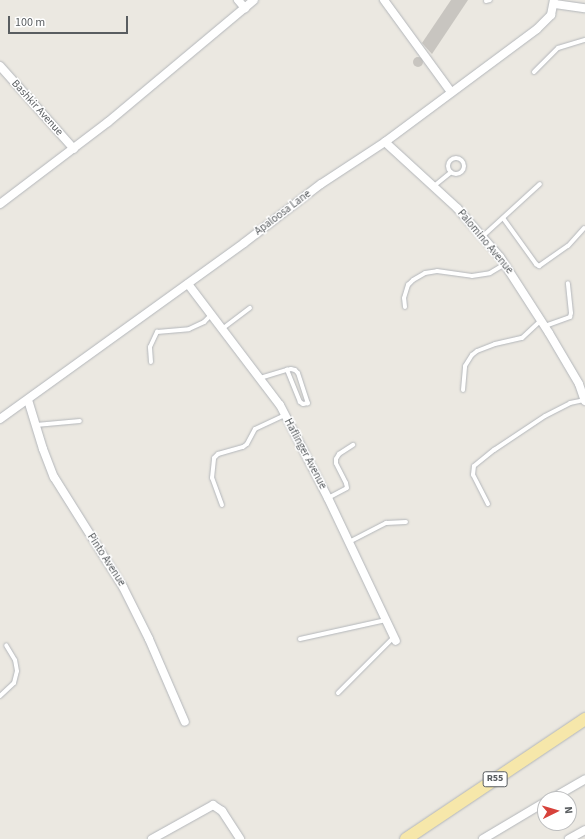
<!DOCTYPE html>
<style>
body{margin:0}
#map{position:relative;width:585px;height:839px;overflow:hidden;background:#ebe8e1;font-family:"Source Sans 3",sans-serif}
div>[style]{position:absolute}
[style*='--x']{left:calc(var(--x)*1px);top:calc(var(--y)*1px);width:calc(var(--w)*1px);rotate:calc(var(--a)*1deg)}
.building>*{inset:0;background:#c8c5c0}
.round{border-radius:50%}
.roads{filter:drop-shadow(0 0 1px #b3b6ba) drop-shadow(0 0 1px #b3b6ba)}
.lane>*{height:4px;margin:-2px;padding:0 2px;transform-origin:2px;border-radius:2px;background:#fff}
.lane>.ring{margin:-2px;padding:0;box-sizing:content-box;background:none;border:4px solid #fff;border-radius:50%}
.street>*{height:8px;margin:-4px;padding:0 4px;transform-origin:4px;border-radius:4px;background:#fff}
.primary>*{height:12px;margin:-6px;padding:0 6px;transform-origin:6px;border-radius:6px;background:#f6e7aa}
span{translate:-50% -50%;white-space:nowrap;text-align:center;line-height:1.15;-webkit-text-stroke:3px #fff;paint-order:stroke}
.shield-label span{padding:1px 3px;background:#fff;border:1px solid;border-radius:3px;-webkit-text-stroke-width:0}
.shield-label{font-size:10px;color:#595d60;font-weight:700}
.street-label{font-size:11px;color:#595d60}
.north{position:absolute;left:537px;top:791px;width:40px;height:40px;box-sizing:border-box;background:#fff;border:1px solid #bdbebf;border-radius:50%;rotate:85deg;font-size:11px;font-weight:700;line-height:16px;text-align:center;color:#595d60}
.north::after{content:'';display:block;margin:auto;width:14px;height:18px;background:#d7423b;clip-path:polygon(50% 0,100% 100%,50% 72%,0 100%)}
.scale{position:absolute;left:8px;top:16px;width:120px;height:18px;box-sizing:border-box;border:2px solid #595d60;border-top:0;padding-left:5px;font-size:12px;line-height:14px;white-space:nowrap;color:#595d60;-webkit-text-stroke:3px #fff;paint-order:stroke}
</style>
<div id="map">
<div class="building">
<div style="clip-path:polygon(451px 0,468px 0,432px 54px,422px 43px)"></div>
<div class="round" style="left:413px;top:57px;width:10px;height:10px"></div>
</div>
<div class="roads">
<div class="lane">
<div style="--x:486;--y:1;--w:4;--a:-14"></div>
<div style="--x:534;--y:72;--w:34;--a:-45"></div>
<div style="--x:558;--y:48;--w:28;--a:-17"></div>
<div class="ring" style="left:448px;top:158px;width:12px;height:12px"></div>
<div style="--x:434;--y:186;--w:22;--a:-39"></div>
<div style="--x:503;--y:218;--w:57;--a:54.3"></div>
<div style="--x:536;--y:264;--w:4;--a:34"></div>
<div style="--x:539;--y:266;--w:35;--a:-35"></div>
<div style="--x:568;--y:246;--w:24;--a:-48"></div>
<div style="--x:483;--y:236;--w:77;--a:-42.4"></div>
<div style="--x:405;--y:307;--w:9;--a:-96"></div>
<div style="--x:404;--y:298;--w:14;--a:-73"></div>
<div style="--x:408;--y:285;--w:7;--a:-45"></div>
<div style="--x:413;--y:280;--w:14;--a:-30"></div>
<div style="--x:425;--y:273;--w:12;--a:-9"></div>
<div style="--x:437;--y:271;--w:35;--a:8"></div>
<div style="--x:472;--y:276;--w:18;--a:-9"></div>
<div style="--x:490;--y:273;--w:17;--a:-31"></div>
<div style="--x:545;--y:326;--w:27;--a:-20"></div>
<div style="--x:570;--y:317;--w:4;--a:-76"></div>
<div style="--x:571;--y:313;--w:30;--a:-96"></div>
<div style="--x:222;--y:329;--w:35;--a:-37"></div>
<div style="--x:151;--y:362;--w:15;--a:-94"></div>
<div style="--x:150;--y:347;--w:17;--a:-65"></div>
<div style="--x:157;--y:332;--w:32;--a:-5"></div>
<div style="--x:189;--y:329;--w:17;--a:-25"></div>
<div style="--x:204;--y:322;--w:10;--a:-45"></div>
<div style="--x:260;--y:378;--w:28;--a:-17"></div>
<div style="--x:287;--y:370;--w:4;--a:-14"></div>
<div style="--x:291;--y:369;--w:4;--a:14"></div>
<div style="--x:295;--y:370;--w:4;--a:45"></div>
<div style="--x:298;--y:373;--w:32;--a:72"></div>
<div style="--x:308;--y:403;--w:5;--a:169"></div>
<div style="--x:303;--y:404;--w:4;--a:-146"></div>
<div style="--x:300;--y:402;--w:35;--a:-112"></div>
<div style="--x:463;--y:390;--w:24;--a:-85"></div>
<div style="--x:465;--y:366;--w:13;--a:-58"></div>
<div style="--x:472;--y:355;--w:6;--a:-39"></div>
<div style="--x:477;--y:351;--w:19;--a:-21"></div>
<div style="--x:495;--y:344;--w:28;--a:-13"></div>
<div style="--x:522;--y:338;--w:26;--a:-43"></div>
<div style="--x:36;--y:425;--w:44;--a:-5.2"></div>
<div style="--x:328;--y:498;--w:21;--a:-28"></div>
<div style="--x:347;--y:488;--w:5;--a:-101"></div>
<div style="--x:346;--y:483;--w:22;--a:-117"></div>
<div style="--x:336;--y:463;--w:4;--a:-90"></div>
<div style="--x:336;--y:459;--w:6;--a:-59"></div>
<div style="--x:339;--y:454;--w:17;--a:-33"></div>
<div style="--x:488;--y:504;--w:33;--a:-117"></div>
<div style="--x:473;--y:475;--w:9;--a:-84"></div>
<div style="--x:474;--y:466;--w:26;--a:-39"></div>
<div style="--x:494;--y:450;--w:61;--a:-33.7"></div>
<div style="--x:545;--y:416;--w:28;--a:-27"></div>
<div style="--x:570;--y:403;--w:14;--a:-12"></div>
<div style="--x:222;--y:505;--w:29;--a:-110"></div>
<div style="--x:212;--y:478;--w:20;--a:-84"></div>
<div style="--x:214;--y:458;--w:6;--a:-45"></div>
<div style="--x:218;--y:454;--w:26;--a:-16"></div>
<div style="--x:243;--y:447;--w:5;--a:-37"></div>
<div style="--x:247;--y:444;--w:17;--a:-62"></div>
<div style="--x:255;--y:429;--w:33;--a:-25"></div>
<div style="--x:349;--y:542;--w:42;--a:-27.2"></div>
<div style="--x:386;--y:523;--w:20;--a:-3"></div>
<div style="--x:300;--y:639;--w:88;--a:-12.5"></div>
<div style="--x:338;--y:693;--w:79;--a:-45"></div>
<div style="--x:0;--y:696;--w:19;--a:-43"></div>
<div style="--x:14;--y:683;--w:12;--a:-76"></div>
<div style="--x:17;--y:671;--w:11;--a:-100"></div>
<div style="--x:15;--y:660;--w:17;--a:-121"></div>
</div>
<div class="street">
<div style="--x:238;--y:0;--w:11;--a:49"></div>
<div style="--x:384;--y:0;--w:114;--a:53.9"></div>
<div style="--x:555;--y:4;--w:30;--a:8"></div>
<div style="--x:0;--y:66;--w:111;--a:48.3"></div>
<div style="--x:385;--y:142;--w:98;--a:42.5"></div>
<div style="--x:457;--y:208;--w:65;--a:48.7"></div>
<div style="--x:500;--y:257;--w:90;--a:57.2"></div>
<div style="--x:549;--y:333;--w:59;--a:59.5"></div>
<div style="--x:579;--y:384;--w:18;--a:71"></div>
<div style="--x:0;--y:204;--w:136;--a:-37.2"></div>
<div style="--x:108;--y:122;--w:190;--a:-39.9"></div>
<div style="--x:188;--y:284;--w:152;--a:52.8"></div>
<div style="--x:280;--y:405;--w:105;--a:62.7"></div>
<div style="--x:328;--y:498;--w:158;--a:64.6"></div>
<div style="--x:28;--y:400;--w:51;--a:73"></div>
<div style="--x:43;--y:449;--w:30;--a:69"></div>
<div style="--x:54;--y:477;--w:130;--a:57.9"></div>
<div style="--x:123;--y:587;--w:58;--a:63.4"></div>
<div style="--x:149;--y:639;--w:90;--a:66.6"></div>
<div style="--x:0;--y:419;--w:301;--a:-35.8"></div>
<div style="--x:244;--y:243;--w:97;--a:-37.5"></div>
<div style="--x:321;--y:184;--w:77;--a:-33.3"></div>
<div style="--x:385;--y:142;--w:189;--a:-36.6"></div>
<div style="--x:537;--y:29;--w:20;--a:-45"></div>
<div style="--x:551;--y:15;--w:15;--a:-79"></div>
<div style="--x:551;--y:799;--w:39;--a:-30"></div>
<div style="--x:152;--y:839;--w:70;--a:-29.1"></div>
<div style="--x:213;--y:805;--w:11;--a:34"></div>
<div style="--x:222;--y:811;--w:33;--a:57"></div>
<div style="--x:483;--y:839;--w:72;--a:-30.8"></div>
<div style="--x:569;--y:839;--w:18;--a:-29"></div>
</div>
<div class="primary">
<div style="--x:406;--y:839;--w:216;--a:-33.8"></div>
</div>
</div>
<div class="shield-label">
<span style="left:495px;top:779px">R55</span>
</div>
<div class="street-label">
<span style="left:37px;top:108px;rotate:48deg">Bashkir Avenue</span>
<span style="left:283px;top:213px;rotate:-37deg">Apaloosa Lane</span>
<span style="left:485px;top:242px;rotate:50deg">Palomino Avenue</span>
<span style="left:305px;top:454px;rotate:62deg">Haflinger Avenue</span>
<span style="left:106px;top:560px;rotate:57deg">Pinto Avenue</span>
</div>
<div class="north">N</div>
<div class="scale">100 m</div>
</div>
